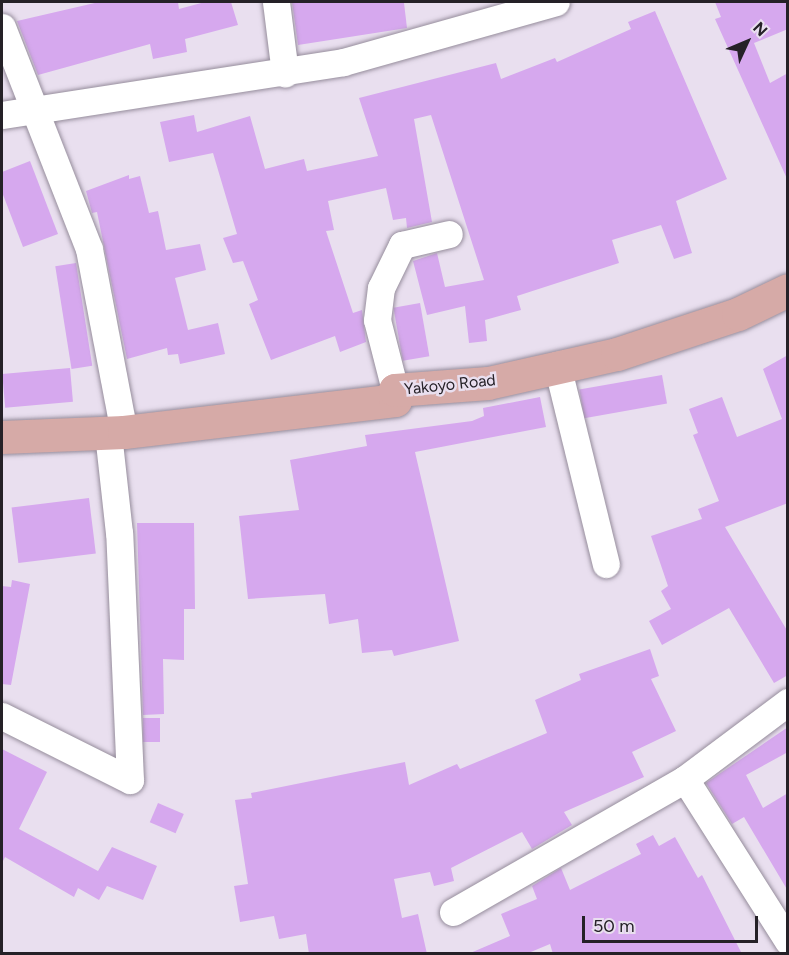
<!DOCTYPE html>
<style>
body{margin:0}
#map{position:relative;width:789px;height:955px;overflow:hidden;background:#e9dfef;font-family:Figtree,sans-serif}
div>[style]{position:absolute}
[style*='--x']{left:calc(var(--x)*1px);top:calc(var(--y)*1px);width:calc(var(--w)*1px);rotate:calc(var(--a)*1deg)}
.building>*{inset:0;background:#d6a8ee;transform-origin:0 0}
.roads{filter:drop-shadow(0 0 2px #968d9c) drop-shadow(0 0 2px #968d9c)}
.minor>*{height:27px;margin:-13.5px;padding:0 13.5px;transform-origin:13.5px;border-radius:13.5px;background:#fff}
.major>*{height:33px;margin:-16.5px;padding:0 16.5px;transform-origin:16.5px;border-radius:16.5px;background:#d6aaa7}
span{translate:-50% -50%;white-space:nowrap;text-align:center;line-height:1.15;-webkit-text-stroke:5px #e9dfef;paint-order:stroke}
.street-label{font-size:16px;color:#252127}
.frame{position:absolute;inset:0;border:3px solid #252127;pointer-events:none}
.north{position:absolute;left:717px;top:12px;width:60px;height:60px;-webkit-text-stroke:4px #e9dfef;paint-order:stroke;rotate:46deg;font-size:16px;font-weight:700;line-height:24px;text-align:center;color:#252127}
.north::after{content:'';display:block;margin:auto;width:21px;height:27px;background:#252127;clip-path:polygon(50% 0,100% 100%,50% 72%,0 100%)}
.scale{position:absolute;left:582px;top:916px;width:176px;height:27px;box-sizing:border-box;border:3px solid #252127;border-top:0;padding-left:8px;font-size:18px;line-height:21px;white-space:nowrap;color:#252127;-webkit-text-stroke:4px #e9dfef;paint-order:stroke}
</style>
<div id="map">
<div class="building">
<div style="clip-path:polygon(99px 2px,178px 2px,179px 9px,205px 2px,231px 2px,238px 25px,185px 39px,187px 52px,153px 59px,150px 44px,38px 75px,17px 21px)"></div>
<div style="clip-path:polygon(292px 2px,404px 3px,407px 28px,298px 45px)"></div>
<div style="clip-path:polygon(715px 2px,788px 2px,788px 29px,754px 43px,770px 83px,788px 73px,788px 181px,715px 19px,721px 17px)"></div>
<div style="clip-path:polygon(655px 11px,727px 179px,676px 201px,692px 253px,674px 259px,661px 225px,612px 240px,619px 263px,517px 296px,521px 310px,485px 320px,487px 341px,469px 343px,465px 306px,427px 315px,413px 261px,437px 253px,445px 287px,484px 280px,431px 115px,414px 119px,432px 222px,407px 228px,406px 218px,393px 220px,386px 188px,328px 201px,334px 230px,326px 231px,353px 313px,362px 310px,366px 342px,340px 352px,335px 336px,271px 360px,249px 304px,258px 300px,243px 261px,233px 263px,223px 238px,237px 234px,213px 153px,169px 162px,160px 122px,194px 115px,197px 132px,250px 116px,265px 169px,304px 159px,307px 171px,378px 156px,359px 98px,496px 63px,501px 79px,555px 58px,557px 62px,631px 29px,628px 22px)"></div>
<div style="clip-path:polygon(30px 161px,58px 234px,23px 247px,2px 192px,2px 172px)"></div>
<div style="clip-path:polygon(129px 175px,129px 179px,140px 176px,149px 213px,158px 211px,166px 250px,200px 244px,206px 270px,175px 278px,188px 330px,218px 323px,225px 354px,180px 364px,178px 354px,168px 355px,167px 348px,127px 359px,97px 212px,92px 213px,86px 191px)"></div>
<div style="left:76px;top:263px;width:104px;height:21px;rotate:81deg"></div>
<div style="left:420px;top:303px;width:54px;height:27px;rotate:80deg"></div>
<div style="clip-path:polygon(788px 355px,788px 503px,725px 527px,788px 632px,788px 675px,774px 683px,729px 608px,662px 645px,649px 621px,671px 609px,661px 591px,668px 586px,651px 536px,702px 519px,698px 509px,719px 501px,693px 435px,698px 433px,689px 409px,722px 397px,737px 437px,782px 419px,763px 369px)"></div>
<div style="left:70px;top:368px;width:34px;height:68px;rotate:85deg"></div>
<div style="left:662px;top:375px;width:29px;height:84px;rotate:80deg"></div>
<div style="clip-path:polygon(540px 397px,546px 427px,415px 452px,459px 641px,394px 656px,392px 650px,362px 653px,358px 619px,329px 624px,325px 594px,248px 599px,239px 516px,299px 510px,290px 460px,367px 446px,365px 435px,472px 421px,484px 416px,483px 408px)"></div>
<div style="left:89px;top:498px;width:56px;height:78px;rotate:83deg"></div>
<div style="clip-path:polygon(137px 523px,194px 523px,195px 609px,184px 609px,184px 660px,163px 659px,164px 714px,143px 715px)"></div>
<div style="clip-path:polygon(12px 580px,30px 584px,11px 685px,2px 684px,2px 586px,11px 587px)"></div>
<div style="clip-path:polygon(650px 649px,659px 676px,651px 679px,676px 731px,632px 752px,644px 777px,564px 812px,572px 825px,532px 849px,522px 832px,451px 868px,454px 881px,434px 886px,430px 872px,394px 879px,402px 918px,418px 914px,427px 954px,309px 954px,306px 934px,279px 939px,274px 916px,240px 922px,234px 886px,248px 884px,235px 800px,252px 798px,251px 793px,405px 762px,409px 785px,457px 764px,460px 769px,547px 733px,535px 700px,581px 680px,579px 674px)"></div>
<div style="left:143px;top:718px;width:17px;height:24px"></div>
<div style="clip-path:polygon(788px 727px,788px 752px,746px 775px,763px 808px,788px 793px,788px 891px,744px 817px,732px 824px,706px 783px)"></div>
<div style="clip-path:polygon(2px 749px,47px 772px,19px 829px,98px 871px,112px 847px,157px 866px,143px 900px,107px 886px,99px 900px,78px 888px,74px 897px,5px 857px,2px 863px)"></div>
<div style="left:158px;top:803px;width:28px;height:21px;rotate:23deg"></div>
<div style="clip-path:polygon(653px 835px,659px 846px,675px 837px,698px 878px,702px 875px,742px 954px,553px 954px,550px 944px,526px 954px,468px 954px,510px 936px,501px 914px,537px 899px,532px 886px,561px 868px,570px 890px,641px 854px,636px 844px)"></div>
</div>
<div class="roads">
<div class="minor">
<div style="--x:276;--y:2;--w:72;--a:82.8"></div>
<div style="--x:2;--y:27;--w:238;--a:68.6"></div>
<div style="--x:89;--y:249;--w:186;--a:79.2"></div>
<div style="--x:2;--y:115;--w:345;--a:-8.8"></div>
<div style="--x:343;--y:62;--w:221;--a:-15.7"></div>
<div style="--x:557;--y:365;--w:205;--a:76.2"></div>
<div style="--x:395;--y:390;--w:72;--a:-104.4"></div>
<div style="--x:377;--y:320;--w:32;--a:-83"></div>
<div style="--x:381;--y:288;--w:48;--a:-64"></div>
<div style="--x:402;--y:245;--w:48;--a:-13.2"></div>
<div style="--x:2;--y:716;--w:143;--a:26.6"></div>
<div style="--x:130;--y:780;--w:247;--a:-92.5"></div>
<div style="--x:119;--y:533;--w:101;--a:-96.3"></div>
<div style="--x:685;--y:779;--w:192;--a:57.6"></div>
<div style="--x:453;--y:912;--w:267;--a:-29.8"></div>
<div style="--x:685;--y:779;--w:129;--a:-36.8"></div>
</div>
<div class="major">
<div style="--x:2;--y:437;--w:122;--a:-2.3"></div>
<div style="--x:124;--y:432;--w:273;--a:-6.7"></div>
<div style="--x:395;--y:400;--w:10;--a:-90"></div>
<div style="--x:395;--y:390;--w:93;--a:-4.3"></div>
<div style="--x:488;--y:383;--w:132;--a:-12.7"></div>
<div style="--x:617;--y:354;--w:127;--a:-18.3"></div>
<div style="--x:738;--y:314;--w:55;--a:-25.6"></div>
</div>
</div>
<div class="street-label">
<span style="left:450px;top:385px;rotate:-6deg">Yakoyo Road</span>
</div>
<div class="frame"></div>
<div class="north">N</div>
<div class="scale">50 m</div>
</div>
